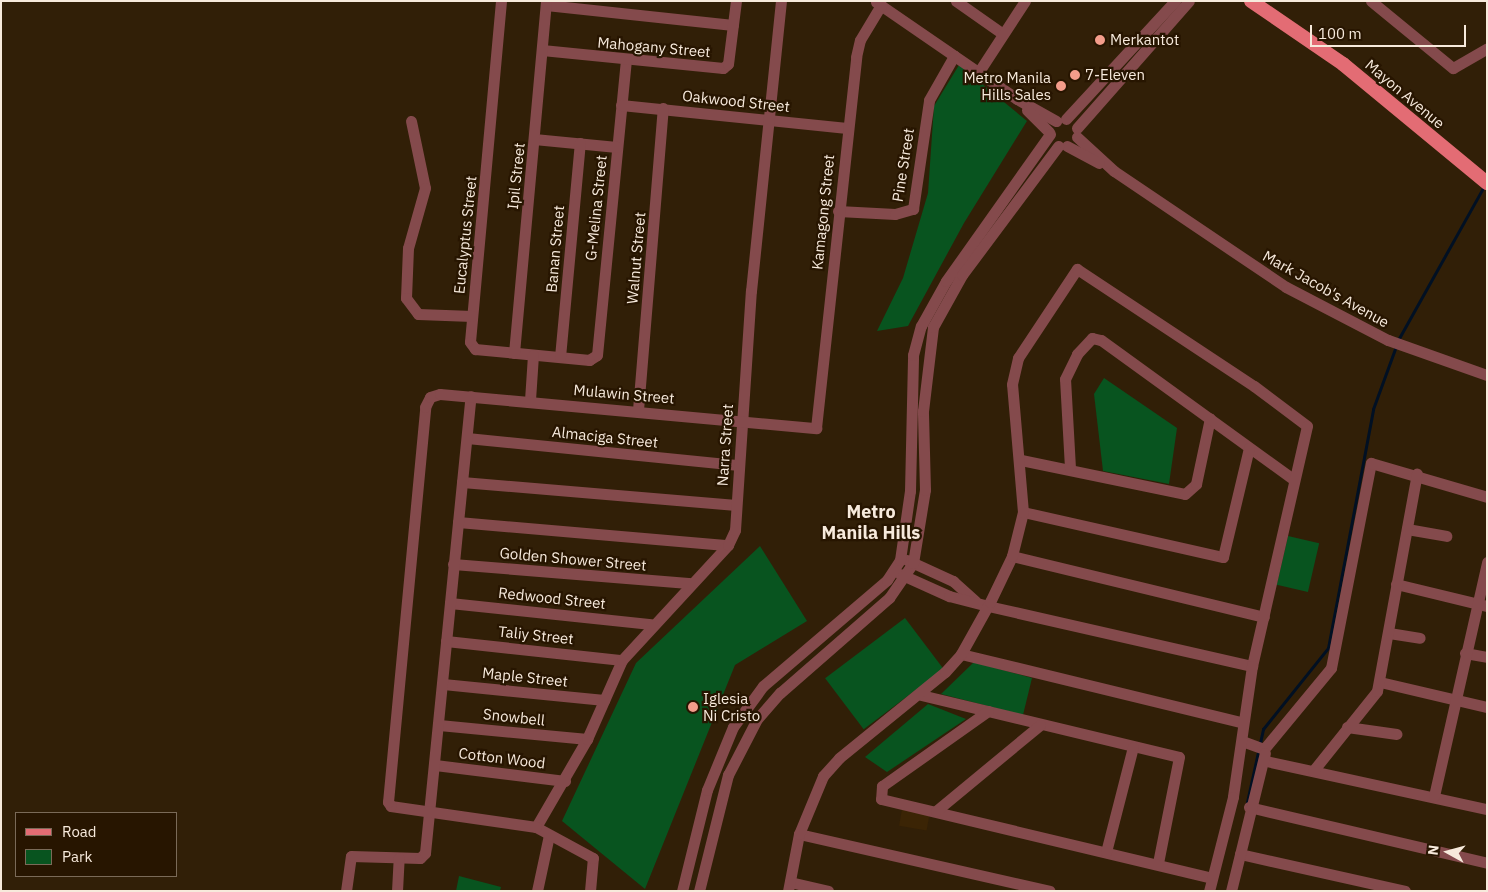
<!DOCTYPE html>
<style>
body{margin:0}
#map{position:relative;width:1488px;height:892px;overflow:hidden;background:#311f07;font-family:"IBM Plex Sans",sans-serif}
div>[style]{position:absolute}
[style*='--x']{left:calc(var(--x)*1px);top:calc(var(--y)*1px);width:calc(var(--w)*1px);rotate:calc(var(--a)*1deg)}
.built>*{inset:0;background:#3b2405;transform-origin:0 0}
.green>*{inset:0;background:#08541f;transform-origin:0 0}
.stream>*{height:3px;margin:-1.5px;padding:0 1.5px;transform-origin:1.5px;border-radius:1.5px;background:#011023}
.minor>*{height:11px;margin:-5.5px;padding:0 5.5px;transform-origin:5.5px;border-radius:5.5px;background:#844a4c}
.major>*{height:14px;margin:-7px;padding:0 7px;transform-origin:7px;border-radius:7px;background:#e36c74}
.dots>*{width:14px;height:14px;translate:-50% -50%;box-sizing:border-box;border:2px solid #271500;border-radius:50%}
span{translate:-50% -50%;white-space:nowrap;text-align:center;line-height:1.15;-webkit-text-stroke:4.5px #271500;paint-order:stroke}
.poi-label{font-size:15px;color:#f7eadc}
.left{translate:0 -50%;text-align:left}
.right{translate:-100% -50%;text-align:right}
.street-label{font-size:15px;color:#f7eadc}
.quarter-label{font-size:18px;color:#f7eadc;font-weight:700}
.frame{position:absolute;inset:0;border:2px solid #f7eadc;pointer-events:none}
.legend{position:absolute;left:15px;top:812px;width:162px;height:65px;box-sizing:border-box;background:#271500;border:1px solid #7a6a58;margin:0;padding:6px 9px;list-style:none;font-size:15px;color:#f7eadc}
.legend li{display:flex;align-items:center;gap:10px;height:25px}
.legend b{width:25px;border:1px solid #7a6a58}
.north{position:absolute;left:1423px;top:827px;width:50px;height:50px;-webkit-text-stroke:4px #271500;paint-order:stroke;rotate:277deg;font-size:14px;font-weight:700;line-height:20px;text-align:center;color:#f7eadc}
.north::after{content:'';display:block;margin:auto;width:18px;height:22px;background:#f7eadc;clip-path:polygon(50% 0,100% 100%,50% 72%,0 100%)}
.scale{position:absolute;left:1310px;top:25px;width:156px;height:22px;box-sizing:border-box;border:2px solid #f7eadc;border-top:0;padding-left:6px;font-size:15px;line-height:18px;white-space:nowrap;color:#f7eadc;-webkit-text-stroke:4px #271500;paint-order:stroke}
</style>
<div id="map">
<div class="built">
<div style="left:902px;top:809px;width:28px;height:17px;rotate:10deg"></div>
</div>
<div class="green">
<div style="clip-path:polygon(959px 65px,1027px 121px,964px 223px,908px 326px,877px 331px,903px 278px,928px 193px,934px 106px)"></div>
<div style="clip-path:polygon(1104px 378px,1177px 428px,1169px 484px,1103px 471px,1094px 394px)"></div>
<div style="left:1288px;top:536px;width:32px;height:50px;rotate:13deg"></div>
<div style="clip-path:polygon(760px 546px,807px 621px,735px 665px,645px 889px,562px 821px,636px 663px)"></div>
<div style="left:905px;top:618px;width:64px;height:100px;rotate:53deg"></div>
<div style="clip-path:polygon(974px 662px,1032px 678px,1023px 715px,941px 694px)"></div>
<div style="clip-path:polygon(928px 704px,966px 719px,887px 772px,865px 757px)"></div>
<div style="clip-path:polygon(459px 876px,501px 887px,500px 891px,456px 891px)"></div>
</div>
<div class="stream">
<div style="--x:1398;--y:340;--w:176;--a:-60.8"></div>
<div style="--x:1247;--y:802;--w:75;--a:-77.6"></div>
<div style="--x:1263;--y:729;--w:104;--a:-51.3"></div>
<div style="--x:1328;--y:648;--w:243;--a:-79.3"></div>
<div style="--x:1373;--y:409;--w:67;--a:-69.9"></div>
</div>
<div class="minor">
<div style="--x:501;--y:1;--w:342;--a:95.2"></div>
<div style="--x:470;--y:342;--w:9;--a:54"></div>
<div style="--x:475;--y:349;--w:115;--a:5.5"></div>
<div style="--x:589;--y:360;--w:9;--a:-32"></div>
<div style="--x:597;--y:355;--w:296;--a:-84.4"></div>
<div style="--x:956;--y:1;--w:57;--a:35.1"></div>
<div style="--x:1371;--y:1;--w:106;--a:39.3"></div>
<div style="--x:1453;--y:68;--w:39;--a:-30"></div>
<div style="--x:876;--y:2;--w:171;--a:34.5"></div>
<div style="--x:1017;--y:99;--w:45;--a:29.4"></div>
<div style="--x:546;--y:5;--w:188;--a:6.1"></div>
<div style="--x:542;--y:50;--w:182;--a:5.7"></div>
<div style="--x:723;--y:68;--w:6;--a:-39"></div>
<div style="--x:728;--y:64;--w:64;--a:-82.8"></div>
<div style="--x:978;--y:73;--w:86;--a:-56.9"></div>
<div style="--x:621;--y:105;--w:227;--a:5.8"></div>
<div style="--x:1027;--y:110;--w:31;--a:45"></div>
<div style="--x:1066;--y:119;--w:161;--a:-47.3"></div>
<div style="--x:411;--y:121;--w:68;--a:78.2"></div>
<div style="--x:425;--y:188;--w:62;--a:105.8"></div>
<div style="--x:408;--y:248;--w:50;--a:92.3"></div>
<div style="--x:406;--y:298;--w:20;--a:53"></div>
<div style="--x:418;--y:314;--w:54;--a:2.1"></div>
<div style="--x:1077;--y:128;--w:169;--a:-48.6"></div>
<div style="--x:1077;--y:137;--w:50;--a:42.6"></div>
<div style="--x:1114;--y:171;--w:207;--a:34"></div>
<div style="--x:1286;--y:287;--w:115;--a:27.5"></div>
<div style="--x:1388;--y:340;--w:105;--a:19.5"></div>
<div style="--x:534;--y:139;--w:83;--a:5.5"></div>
<div style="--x:1067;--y:146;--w:36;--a:28"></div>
<div style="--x:838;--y:211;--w:57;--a:3"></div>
<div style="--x:895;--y:214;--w:19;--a:-16"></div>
<div style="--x:913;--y:209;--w:110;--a:-81.6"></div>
<div style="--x:929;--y:100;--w:51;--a:-60.4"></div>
<div style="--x:514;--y:353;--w:353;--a:-84.8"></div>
<div style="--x:560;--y:357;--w:215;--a:-84.7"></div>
<div style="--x:530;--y:400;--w:45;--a:-86.2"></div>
<div style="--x:638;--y:410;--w:303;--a:-85.3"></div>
<div style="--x:467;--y:438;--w:273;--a:5.7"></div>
<div style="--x:1021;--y:460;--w:167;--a:11.7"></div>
<div style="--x:1185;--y:494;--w:15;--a:-42"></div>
<div style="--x:1196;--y:484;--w:67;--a:-78"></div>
<div style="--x:1070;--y:468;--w:89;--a:-93.2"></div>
<div style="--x:1065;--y:379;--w:28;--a:-64"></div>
<div style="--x:1077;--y:354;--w:22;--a:-47"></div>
<div style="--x:1092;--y:338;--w:9;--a:13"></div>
<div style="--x:1101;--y:340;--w:237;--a:35.9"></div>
<div style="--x:462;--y:482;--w:275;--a:4.8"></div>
<div style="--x:1023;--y:512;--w:205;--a:12.7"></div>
<div style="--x:1223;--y:557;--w:112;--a:-76.6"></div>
<div style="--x:458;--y:522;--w:271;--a:4.9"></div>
<div style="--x:1407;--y:529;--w:40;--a:10"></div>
<div style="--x:1012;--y:556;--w:259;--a:13.6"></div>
<div style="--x:907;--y:560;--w:51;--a:24.5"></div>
<div style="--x:953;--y:581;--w:30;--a:42"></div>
<div style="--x:453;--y:564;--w:239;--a:4.6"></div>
<div style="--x:900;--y:574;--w:54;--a:24.2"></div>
<div style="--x:949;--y:596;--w:40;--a:14.4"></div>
<div style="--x:988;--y:606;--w:271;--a:12.8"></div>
<div style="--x:1396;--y:584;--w:94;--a:13.6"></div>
<div style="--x:450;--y:603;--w:202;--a:6"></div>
<div style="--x:1389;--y:633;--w:31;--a:9"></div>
<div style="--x:446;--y:641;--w:177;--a:6.2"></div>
<div style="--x:1465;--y:653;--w:22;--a:10"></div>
<div style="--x:961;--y:654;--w:288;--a:13.7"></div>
<div style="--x:1380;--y:682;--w:110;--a:13.2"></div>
<div style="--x:443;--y:684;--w:162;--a:5.7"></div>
<div style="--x:921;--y:695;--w:265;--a:13.5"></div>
<div style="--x:1179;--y:757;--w:108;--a:101.2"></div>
<div style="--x:988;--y:711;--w:130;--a:144.7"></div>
<div style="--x:882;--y:786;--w:13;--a:94"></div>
<div style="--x:881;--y:799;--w:340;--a:13.4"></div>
<div style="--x:439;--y:725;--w:149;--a:5.4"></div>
<div style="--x:1347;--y:727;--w:50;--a:8"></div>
<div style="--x:1242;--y:741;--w:23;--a:20"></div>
<div style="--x:1264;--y:749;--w:105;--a:-50.4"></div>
<div style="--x:1331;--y:668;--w:209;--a:-79"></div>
<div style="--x:1371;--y:463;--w:121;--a:16.3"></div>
<div style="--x:1266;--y:761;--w:226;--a:12.3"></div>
<div style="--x:435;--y:765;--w:131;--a:7"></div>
<div style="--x:1313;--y:771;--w:102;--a:-51.3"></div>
<div style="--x:1377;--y:691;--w:221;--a:-79.6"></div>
<div style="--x:1434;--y:796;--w:240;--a:-77.2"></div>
<div style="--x:1249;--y:807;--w:244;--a:13.2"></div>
<div style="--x:936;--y:811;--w:135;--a:-39.6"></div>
<div style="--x:536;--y:827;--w:102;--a:-59.9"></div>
<div style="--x:587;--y:739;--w:86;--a:-66.1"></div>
<div style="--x:622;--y:660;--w:156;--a:-47.3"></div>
<div style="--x:728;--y:545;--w:17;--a:-65"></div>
<div style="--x:735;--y:530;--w:240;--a:-86.2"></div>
<div style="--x:751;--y:291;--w:292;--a:-84.1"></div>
<div style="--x:799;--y:834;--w:257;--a:12.8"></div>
<div style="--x:1106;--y:852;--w:108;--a:-75.6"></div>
<div style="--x:1240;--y:854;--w:169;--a:12.6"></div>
<div style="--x:790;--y:882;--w:39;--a:13"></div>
<div style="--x:346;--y:891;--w:35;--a:-82"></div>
<div style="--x:351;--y:856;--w:69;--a:1.7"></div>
<div style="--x:420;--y:858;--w:7;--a:-45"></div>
<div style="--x:425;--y:853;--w:459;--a:-84.3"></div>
<div style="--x:397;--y:891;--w:33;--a:-87"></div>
<div style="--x:537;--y:891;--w:57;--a:-77.9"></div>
<div style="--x:590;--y:891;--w:33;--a:-85"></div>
<div style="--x:593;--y:858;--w:65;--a:-151.5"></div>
<div style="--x:536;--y:827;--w:147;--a:-171.8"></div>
<div style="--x:391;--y:806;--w:5;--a:-127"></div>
<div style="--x:388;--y:802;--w:397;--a:-84.6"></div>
<div style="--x:425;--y:407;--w:11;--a:-63"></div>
<div style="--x:430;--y:397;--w:10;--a:-17"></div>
<div style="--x:440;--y:394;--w:378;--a:5.2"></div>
<div style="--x:816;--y:428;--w:373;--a:-83.8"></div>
<div style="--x:856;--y:57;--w:17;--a:-77"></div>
<div style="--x:860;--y:40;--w:41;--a:-59"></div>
<div style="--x:682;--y:891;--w:104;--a:-76.1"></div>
<div style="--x:707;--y:790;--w:68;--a:-67.6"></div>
<div style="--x:733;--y:727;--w:51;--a:-53.8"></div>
<div style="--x:763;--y:686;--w:163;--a:-40.5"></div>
<div style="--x:887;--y:580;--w:24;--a:-57"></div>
<div style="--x:900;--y:560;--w:70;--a:-81.8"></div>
<div style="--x:910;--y:491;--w:136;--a:-88.7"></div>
<div style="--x:913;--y:355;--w:30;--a:-75"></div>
<div style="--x:921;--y:326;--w:51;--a:-60.9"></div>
<div style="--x:946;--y:281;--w:180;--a:-54.7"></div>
<div style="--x:699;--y:891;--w:120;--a:-76"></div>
<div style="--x:728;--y:775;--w:63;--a:-62.6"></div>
<div style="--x:757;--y:719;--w:35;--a:-49"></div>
<div style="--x:780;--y:693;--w:145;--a:-41.1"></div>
<div style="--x:889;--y:598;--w:42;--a:-55.6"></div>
<div style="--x:913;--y:563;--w:74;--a:-80.7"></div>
<div style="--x:925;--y:490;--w:79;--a:-91.5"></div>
<div style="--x:923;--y:411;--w:85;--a:-83.2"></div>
<div style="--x:933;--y:327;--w:60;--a:-60.9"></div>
<div style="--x:962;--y:275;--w:161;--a:-53.3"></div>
<div style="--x:788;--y:891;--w:58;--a:-79.1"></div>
<div style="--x:799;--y:834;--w:63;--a:-67.5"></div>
<div style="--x:823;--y:776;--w:24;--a:-48"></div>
<div style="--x:839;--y:758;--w:136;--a:-39.1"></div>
<div style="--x:945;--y:672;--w:24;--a:-48"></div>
<div style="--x:961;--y:654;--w:60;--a:-60.9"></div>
<div style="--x:990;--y:602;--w:51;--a:-64.4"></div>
<div style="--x:1012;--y:556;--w:45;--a:-76"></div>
<div style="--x:1023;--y:512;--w:128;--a:-94.9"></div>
<div style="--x:1012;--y:384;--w:27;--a:-77"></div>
<div style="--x:1018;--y:358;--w:107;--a:-56.5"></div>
<div style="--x:1077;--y:269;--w:212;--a:33.5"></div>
<div style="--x:1254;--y:386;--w:66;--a:37"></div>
<div style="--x:1307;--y:426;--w:246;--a:102.9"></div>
<div style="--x:1252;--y:666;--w:132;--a:98.3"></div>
<div style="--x:1233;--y:797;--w:97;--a:104.3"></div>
<div style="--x:1231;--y:891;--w:142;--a:-76.2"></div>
</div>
<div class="major">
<div style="--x:1251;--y:1;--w:112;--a:34.4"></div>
<div style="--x:1343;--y:64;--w:187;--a:39.6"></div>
</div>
<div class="dots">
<div style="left:1100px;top:40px;background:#f49d8b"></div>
<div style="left:1075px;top:75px;background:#f49d8b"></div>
<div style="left:1061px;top:86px;background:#f49d8b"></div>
<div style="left:693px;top:707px;background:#f49d8b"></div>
</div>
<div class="poi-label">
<span class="left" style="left:1110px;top:40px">Merkantot</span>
<span class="left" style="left:1085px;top:75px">7-Eleven</span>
<span class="right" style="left:1051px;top:86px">Metro Manila<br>Hills Sales</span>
<span class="left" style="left:703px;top:707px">Iglesia<br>Ni Cristo</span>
</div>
<div class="street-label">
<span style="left:654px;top:47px;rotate:5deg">Mahogany Street</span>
<span style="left:1405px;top:94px;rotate:40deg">Mayon Avenue</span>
<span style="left:736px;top:101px;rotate:6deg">Oakwood Street</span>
<span style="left:903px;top:165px;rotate:-81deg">Pine Street</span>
<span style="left:516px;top:176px;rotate:-84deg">Ipil Street</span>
<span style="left:596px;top:208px;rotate:-84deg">G-Melina Street</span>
<span style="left:823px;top:212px;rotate:-84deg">Kamagong Street</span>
<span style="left:465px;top:235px;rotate:-84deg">Eucalyptus Street</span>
<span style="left:555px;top:249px;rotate:-85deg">Banan Street</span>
<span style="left:636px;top:258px;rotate:-85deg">Walnut Street</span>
<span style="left:1326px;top:289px;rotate:29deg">Mark Jacob's Avenue</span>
<span style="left:624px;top:394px;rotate:5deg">Mulawin Street</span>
<span style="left:605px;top:437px;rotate:6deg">Almaciga Street</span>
<span style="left:725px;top:445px;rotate:-86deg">Narra Street</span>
<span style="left:573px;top:559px;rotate:5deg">Golden Shower Street</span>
<span style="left:552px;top:598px;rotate:6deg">Redwood Street</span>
<span style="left:536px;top:635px;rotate:6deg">Taliy Street</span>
<span style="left:525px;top:677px;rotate:6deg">Maple Street</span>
<span style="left:514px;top:717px;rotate:6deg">Snowbell</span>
<span style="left:502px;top:758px;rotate:7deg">Cotton Wood</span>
</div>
<div class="quarter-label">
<span style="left:871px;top:523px">Metro<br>Manila Hills</span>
</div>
<div class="frame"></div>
<ul class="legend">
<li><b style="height:6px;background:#e36c74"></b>Road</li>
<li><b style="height:14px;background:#08541f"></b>Park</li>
</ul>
<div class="north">N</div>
<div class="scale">100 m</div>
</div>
